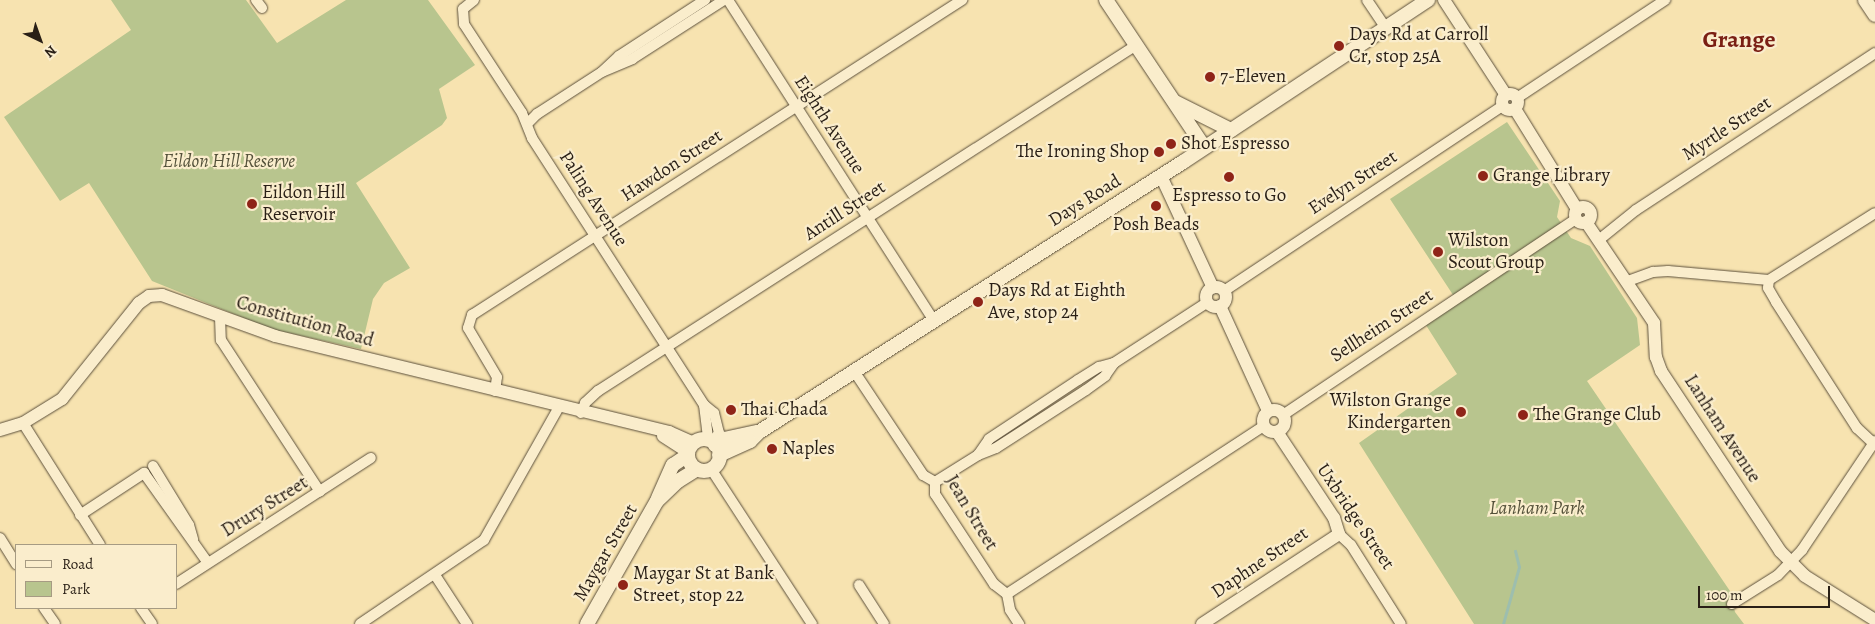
<!DOCTYPE html>
<style>
body{margin:0}
#map{position:relative;width:1875px;height:624px;overflow:hidden;background:#f7e3b0;font-family:Alegreya,serif}
div>[style]{position:absolute}
[style*='--x']{left:calc(var(--x)*1px);top:calc(var(--y)*1px);width:calc(var(--w)*1px);rotate:calc(var(--a)*1deg)}
.green>*{inset:0;background:#b8c58e}
.stream>*{height:2.5px;margin:-1.25px;padding:0 1.25px;transform-origin:1.25px;border-radius:1.25px;background:#9dbeae}
.roads{filter:drop-shadow(0 0 1px #5c503c) drop-shadow(0 0 1px #5c503c)}
.minor>*{height:10px;margin:-5px;padding:0 5px;transform-origin:5px;border-radius:5px;background:#faedcc}
.tertiary>*{height:12px;margin:-6px;padding:0 6px;transform-origin:6px;border-radius:6px;background:#faedcc}
.tertiary>.ring{margin:-6px;padding:0;box-sizing:content-box;background:none;border:12px solid #faedcc;border-radius:50%}
.secondary>*{height:14px;margin:-7px;padding:0 7px;transform-origin:7px;border-radius:7px;background:#faedcc}
.secondary>.ring{margin:-7px;padding:0;box-sizing:content-box;background:none;border:14px solid #faedcc;border-radius:50%}
.dots>*{width:14px;height:14px;translate:-50% -50%;box-sizing:border-box;border:2px solid #faedcc;border-radius:50%}
span{translate:-50% -50%;white-space:nowrap;text-align:center;line-height:1.15;-webkit-text-stroke:4.5px #faedcc;paint-order:stroke}
.poi-label{font-size:19px;color:#291f16}
.left{translate:0 -50%;text-align:left}
.right{translate:-100% -50%;text-align:right}
.street-label{font-size:19px;color:#291f16}
.park-label{font-size:19px;color:#54513a;font-style:italic}
.district-label{font-size:24px;color:#7a1f14;font-weight:700}
.legend{position:absolute;left:15px;top:544px;width:162px;height:65px;box-sizing:border-box;background:#faedcc;border:1px solid #a69b83;margin:0;padding:6px 9px;list-style:none;font-size:15px;color:#291f16}
.legend li{display:flex;align-items:center;gap:10px;height:25px}
.legend b{width:25px;border:1px solid #a69b83}
.north{position:absolute;left:15px;top:15px;width:50px;height:50px;-webkit-text-stroke:4px #faedcc;paint-order:stroke;rotate:138deg;font-size:14px;font-weight:700;line-height:20px;text-align:center;color:#291f16}
.north::after{content:'';display:block;margin:auto;width:18px;height:22px;background:#291f16;clip-path:polygon(50% 0,100% 100%,50% 72%,0 100%)}
.scale{position:absolute;left:1698px;top:586px;width:132px;height:22px;box-sizing:border-box;border:2px solid #291f16;border-top:0;padding-left:6px;font-size:15px;line-height:18px;white-space:nowrap;color:#291f16;-webkit-text-stroke:4px #faedcc;paint-order:stroke}
</style>
<div id="map">
<div class="green">
<div style="clip-path:polygon(111px 0,246px 0,277px 43px,346px 0,428px 0,475px 65px,439px 89px,447px 118px,442px 125px,356px 183px,410px 268px,384px 283px,373px 299px,361px 349px,271px 329px,152px 281px,89px 183px,60px 201px,4px 117px,131px 30px)"></div>
<div style="clip-path:polygon(1507px 122px,1560px 201px,1557px 217px,1571px 238px,1590px 246px,1637px 318px,1640px 345px,1587px 381px,1730px 591px,1735px 612px,1744px 624px,1474px 624px,1359px 443px,1457px 374px,1424px 322px,1457px 301px,1390px 199px)"></div>
</div>
<div class="stream">
<div style="--x:1503;--y:624;--w:59;--a:-74.3"></div>
<div style="--x:1519;--y:567;--w:16;--a:-104"></div>
</div>
<div class="roads">
<div class="minor">
<div style="--x:256;--y:0;--w:10;--a:53"></div>
<div style="--x:474;--y:0;--w:14;--a:141"></div>
<div style="--x:463;--y:9;--w:15;--a:86"></div>
<div style="--x:464;--y:24;--w:106;--a:56.9"></div>
<div style="--x:522;--y:113;--w:27;--a:68"></div>
<div style="--x:532;--y:138;--w:318;--a:57.2"></div>
<div style="--x:704;--y:405;--w:13;--a:39"></div>
<div style="--x:714;--y:413;--w:21;--a:76"></div>
<div style="--x:719;--y:433;--w:11;--a:128"></div>
<div style="--x:728;--y:0;--w:379;--a:57.3"></div>
<div style="--x:1367;--y:0;--w:34;--a:56"></div>
<div style="--x:603;--y:71;--w:22;--a:-43"></div>
<div style="--x:619;--y:56;--w:103;--a:-33.1"></div>
<div style="--x:1517;--y:98;--w:178;--a:-33.5"></div>
<div style="--x:528;--y:123;--w:13;--a:-45"></div>
<div style="--x:537;--y:114;--w:77;--a:-32.9"></div>
<div style="--x:602;--y:72;--w:33;--a:-23"></div>
<div style="--x:632;--y:59;--w:109;--a:-32.7"></div>
<div style="--x:1600;--y:239;--w:46;--a:-38.9"></div>
<div style="--x:1636;--y:210;--w:286;--a:-33.3"></div>
<div style="--x:1769;--y:280;--w:8;--a:97"></div>
<div style="--x:1768;--y:288;--w:16;--a:60"></div>
<div style="--x:1776;--y:302;--w:150;--a:57.3"></div>
<div style="--x:1857;--y:428;--w:22;--a:43"></div>
<div style="--x:1628;--y:281;--w:27;--a:-20"></div>
<div style="--x:1653;--y:272;--w:15;--a:-4"></div>
<div style="--x:1668;--y:271;--w:101;--a:5.1"></div>
<div style="--x:1769;--y:280;--w:125;--a:-32.3"></div>
<div style="--x:1224;--y:291;--w:334;--a:-33.6"></div>
<div style="--x:220;--y:317;--w:23;--a:88"></div>
<div style="--x:221;--y:340;--w:181;--a:56.9"></div>
<div style="--x:854;--y:371;--w:125;--a:56.4"></div>
<div style="--x:923;--y:475;--w:14;--a:30"></div>
<div style="--x:935;--y:482;--w:12;--a:90"></div>
<div style="--x:935;--y:494;--w:108;--a:56.8"></div>
<div style="--x:994;--y:584;--w:16;--a:38"></div>
<div style="--x:1007;--y:594;--w:16;--a:79"></div>
<div style="--x:1010;--y:610;--w:17;--a:57"></div>
<div style="--x:495;--y:391;--w:14;--a:-82"></div>
<div style="--x:497;--y:377;--w:57;--a:-120.6"></div>
<div style="--x:468;--y:328;--w:14;--a:-73"></div>
<div style="--x:472;--y:315;--w:583;--a:-32.74"></div>
<div style="--x:704;--y:405;--w:35;--a:83"></div>
<div style="--x:581;--y:413;--w:11;--a:-68"></div>
<div style="--x:585;--y:403;--w:18;--a:-43"></div>
<div style="--x:598;--y:391;--w:638;--a:-32.72"></div>
<div style="--x:1283;--y:415;--w:353;--a:-33.8"></div>
<div style="--x:23;--y:423;--w:144;--a:57.7"></div>
<div style="--x:978;--y:455;--w:19;--a:-55"></div>
<div style="--x:989;--y:439;--w:107;--a:-33.5"></div>
<div style="--x:1078;--y:380;--w:25;--a:-32"></div>
<div style="--x:1099;--y:367;--w:16;--a:-15"></div>
<div style="--x:1114;--y:363;--w:112;--a:-33"></div>
<div style="--x:153;--y:466;--w:69;--a:58.6"></div>
<div style="--x:189;--y:525;--w:15;--a:74"></div>
<div style="--x:711;--y:469;--w:185;--a:56.9"></div>
<div style="--x:935;--y:482;--w:51;--a:-32.1"></div>
<div style="--x:978;--y:455;--w:19;--a:-21"></div>
<div style="--x:996;--y:448;--w:107;--a:-32.8"></div>
<div style="--x:1086;--y:390;--w:24;--a:-36"></div>
<div style="--x:1105;--y:376;--w:16;--a:-55"></div>
<div style="--x:80;--y:515;--w:77;--a:-33.3"></div>
<div style="--x:144;--y:473;--w:110;--a:54.6"></div>
<div style="--x:1339;--y:534;--w:16;--a:43"></div>
<div style="--x:1351;--y:545;--w:93;--a:57.7"></div>
<div style="--x:0;--y:538;--w:31;--a:58"></div>
<div style="--x:435;--y:575;--w:59;--a:56.9"></div>
<div style="--x:176;--y:584;--w:232;--a:-32.9"></div>
<div style="--x:859;--y:585;--w:46;--a:57.3"></div>
<div style="--x:1007;--y:594;--w:307;--a:-33.2"></div>
<div style="--x:1732;--y:604;--w:54;--a:-32.2"></div>
<div style="--x:1778;--y:575;--w:35;--a:-46"></div>
<div style="--x:1802;--y:550;--w:131;--a:-56.2"></div>
<div style="--x:44;--y:608;--w:19;--a:55"></div>
<div style="--x:141;--y:608;--w:19;--a:55"></div>
<div style="--x:360;--y:624;--w:150;--a:-34.1"></div>
<div style="--x:484;--y:540;--w:153;--a:-60.6"></div>
</div>
<div class="tertiary">
<div style="--x:1444;--y:0;--w:113;--a:56.9"></div>
<div class="ring" style="left:1502px;top:94px;width:4px;height:4px"></div>
<div style="--x:1515;--y:109;--w:118;--a:58.2"></div>
<div style="--x:1161;--y:176;--w:123;--a:65.1"></div>
<div class="ring" style="left:1575px;top:207px;width:4px;height:4px"></div>
<div style="--x:1586;--y:222;--w:122;--a:56"></div>
<div style="--x:1654;--y:323;--w:34;--a:87"></div>
<div style="--x:1656;--y:357;--w:15;--a:70"></div>
<div style="--x:1661;--y:371;--w:216;--a:56.5"></div>
<div style="--x:1780;--y:551;--w:35;--a:45"></div>
<div style="--x:1805;--y:576;--w:83;--a:32.2"></div>
<div class="ring" style="left:1206px;top:287px;width:8px;height:8px"></div>
<div style="--x:1220;--y:306;--w:115;--a:65.4"></div>
<div class="ring" style="left:1263px;top:410px;width:10px;height:10px"></div>
<div style="--x:0;--y:430;--w:24;--a:-17"></div>
<div style="--x:23;--y:423;--w:46;--a:-31.6"></div>
<div style="--x:62;--y:399;--w:123;--a:-51.3"></div>
<div style="--x:139;--y:303;--w:12;--a:-35"></div>
<div style="--x:149;--y:296;--w:13;--a:-4"></div>
<div style="--x:162;--y:295;--w:120;--a:19.9"></div>
<div style="--x:275;--y:336;--w:406;--a:13.7"></div>
<div style="--x:669;--y:432;--w:27;--a:24"></div>
<div style="--x:663;--y:436;--w:30;--a:33"></div>
<div style="--x:1202;--y:624;--w:164;--a:-33.3"></div>
<div style="--x:1339;--y:534;--w:17;--a:-107"></div>
<div style="--x:1334;--y:518;--w:103;--a:-123.5"></div>
</div>
<div class="secondary">
<div style="--x:1106;--y:0;--w:177;--a:56.3"></div>
<div style="--x:1865;--y:0;--w:18;--a:56"></div>
<div style="--x:1175;--y:102;--w:63;--a:26.6"></div>
<div class="ring" style="left:688px;top:439px;width:18px;height:18px"></div>
<div style="--x:715;--y:445;--w:11;--a:-34"></div>
<div style="--x:724;--y:439;--w:34;--a:-12"></div>
<div style="--x:719;--y:455;--w:34;--a:-24"></div>
<div style="--x:750;--y:441;--w:13;--a:-45"></div>
<div style="--x:759;--y:432;--w:503;--a:-32.49"></div>
<div style="--x:1183;--y:162;--w:294;--a:-33.5"></div>
<div style="--x:658;--y:498;--w:36;--a:-66"></div>
<div style="--x:673;--y:465;--w:18;--a:-34"></div>
<div style="--x:587;--y:624;--w:142;--a:-60.4"></div>
<div style="--x:657;--y:501;--w:29;--a:-44"></div>
<div style="--x:678;--y:481;--w:22;--a:-32"></div>
</div>
</div>
<div class="dots">
<div style="left:1339px;top:46px;background:#8f2418"></div>
<div style="left:1210px;top:77px;background:#8f2418"></div>
<div style="left:1171px;top:144px;background:#8f2418"></div>
<div style="left:1159px;top:152px;background:#8f2418"></div>
<div style="left:1483px;top:176px;background:#8f2418"></div>
<div style="left:1229px;top:177px;background:#8f2418"></div>
<div style="left:252px;top:204px;background:#8f2418"></div>
<div style="left:1156px;top:206px;background:#8f2418"></div>
<div style="left:1438px;top:252px;background:#8f2418"></div>
<div style="left:978px;top:302px;background:#8f2418"></div>
<div style="left:731px;top:410px;background:#8f2418"></div>
<div style="left:1461px;top:412px;background:#8f2418"></div>
<div style="left:1523px;top:415px;background:#8f2418"></div>
<div style="left:772px;top:449px;background:#8f2418"></div>
<div style="left:623px;top:585px;background:#8f2418"></div>
</div>
<div class="poi-label">
<span class="left" style="left:1349px;top:46px">Days Rd at Carroll<br>Cr, stop 25A</span>
<span class="left" style="left:1220px;top:77px">7-Eleven</span>
<span class="left" style="left:1181px;top:144px">Shot Espresso</span>
<span class="right" style="left:1149px;top:152px">The Ironing Shop</span>
<span class="left" style="left:1493px;top:176px">Grange Library</span>
<span class="left" style="left:262px;top:204px">Eildon Hill<br>Reservoir</span>
<span style="left:1229px;top:196px">Espresso to Go</span>
<span style="left:1156px;top:225px">Posh Beads</span>
<span class="left" style="left:1448px;top:252px">Wilston<br>Scout Group</span>
<span class="left" style="left:988px;top:302px">Days Rd at Eighth<br>Ave, stop 24</span>
<span class="right" style="left:1451px;top:412px">Wilston Grange<br>Kindergarten</span>
<span class="left" style="left:741px;top:410px">Thai Chada</span>
<span class="left" style="left:1533px;top:415px">The Grange Club</span>
<span class="left" style="left:782px;top:449px">Naples</span>
<span class="left" style="left:633px;top:585px">Maygar St at Bank<br>Street, stop 22</span>
</div>
<div class="street-label">
<span style="left:829px;top:125px;rotate:57deg">Eighth Avenue</span>
<span style="left:1727px;top:129px;rotate:-33deg">Myrtle Street</span>
<span style="left:672px;top:166px;rotate:-33deg">Hawdon Street</span>
<span style="left:1353px;top:183px;rotate:-33deg">Evelyn Street</span>
<span style="left:593px;top:199px;rotate:57deg">Paling Avenue</span>
<span style="left:1085px;top:201px;rotate:-32deg">Days Road</span>
<span style="left:845px;top:211px;rotate:-33deg">Antill Street</span>
<span style="left:305px;top:322px;rotate:16deg">Constitution Road</span>
<span style="left:1382px;top:326px;rotate:-33deg">Sellheim Street</span>
<span style="left:1722px;top:429px;rotate:57deg">Lanham Avenue</span>
<span style="left:265px;top:507px;rotate:-32deg">Drury Street</span>
<span style="left:971px;top:513px;rotate:59deg">Jean Street</span>
<span style="left:1355px;top:517px;rotate:56deg">Uxbridge Street</span>
<span style="left:606px;top:553px;rotate:-60deg">Maygar Street</span>
<span style="left:1260px;top:563px;rotate:-34deg">Daphne Street</span>
</div>
<div class="park-label">
<span style="left:229px;top:162px">Eildon Hill Reserve</span>
<span style="left:1537px;top:509px">Lanham Park</span>
</div>
<div class="district-label">
<span style="left:1739px;top:40px">Grange</span>
</div>
<ul class="legend">
<li><b style="height:6px;background:#faedcc"></b>Road</li>
<li><b style="height:14px;background:#b8c58e"></b>Park</li>
</ul>
<div class="north">N</div>
<div class="scale">100 m</div>
</div>
